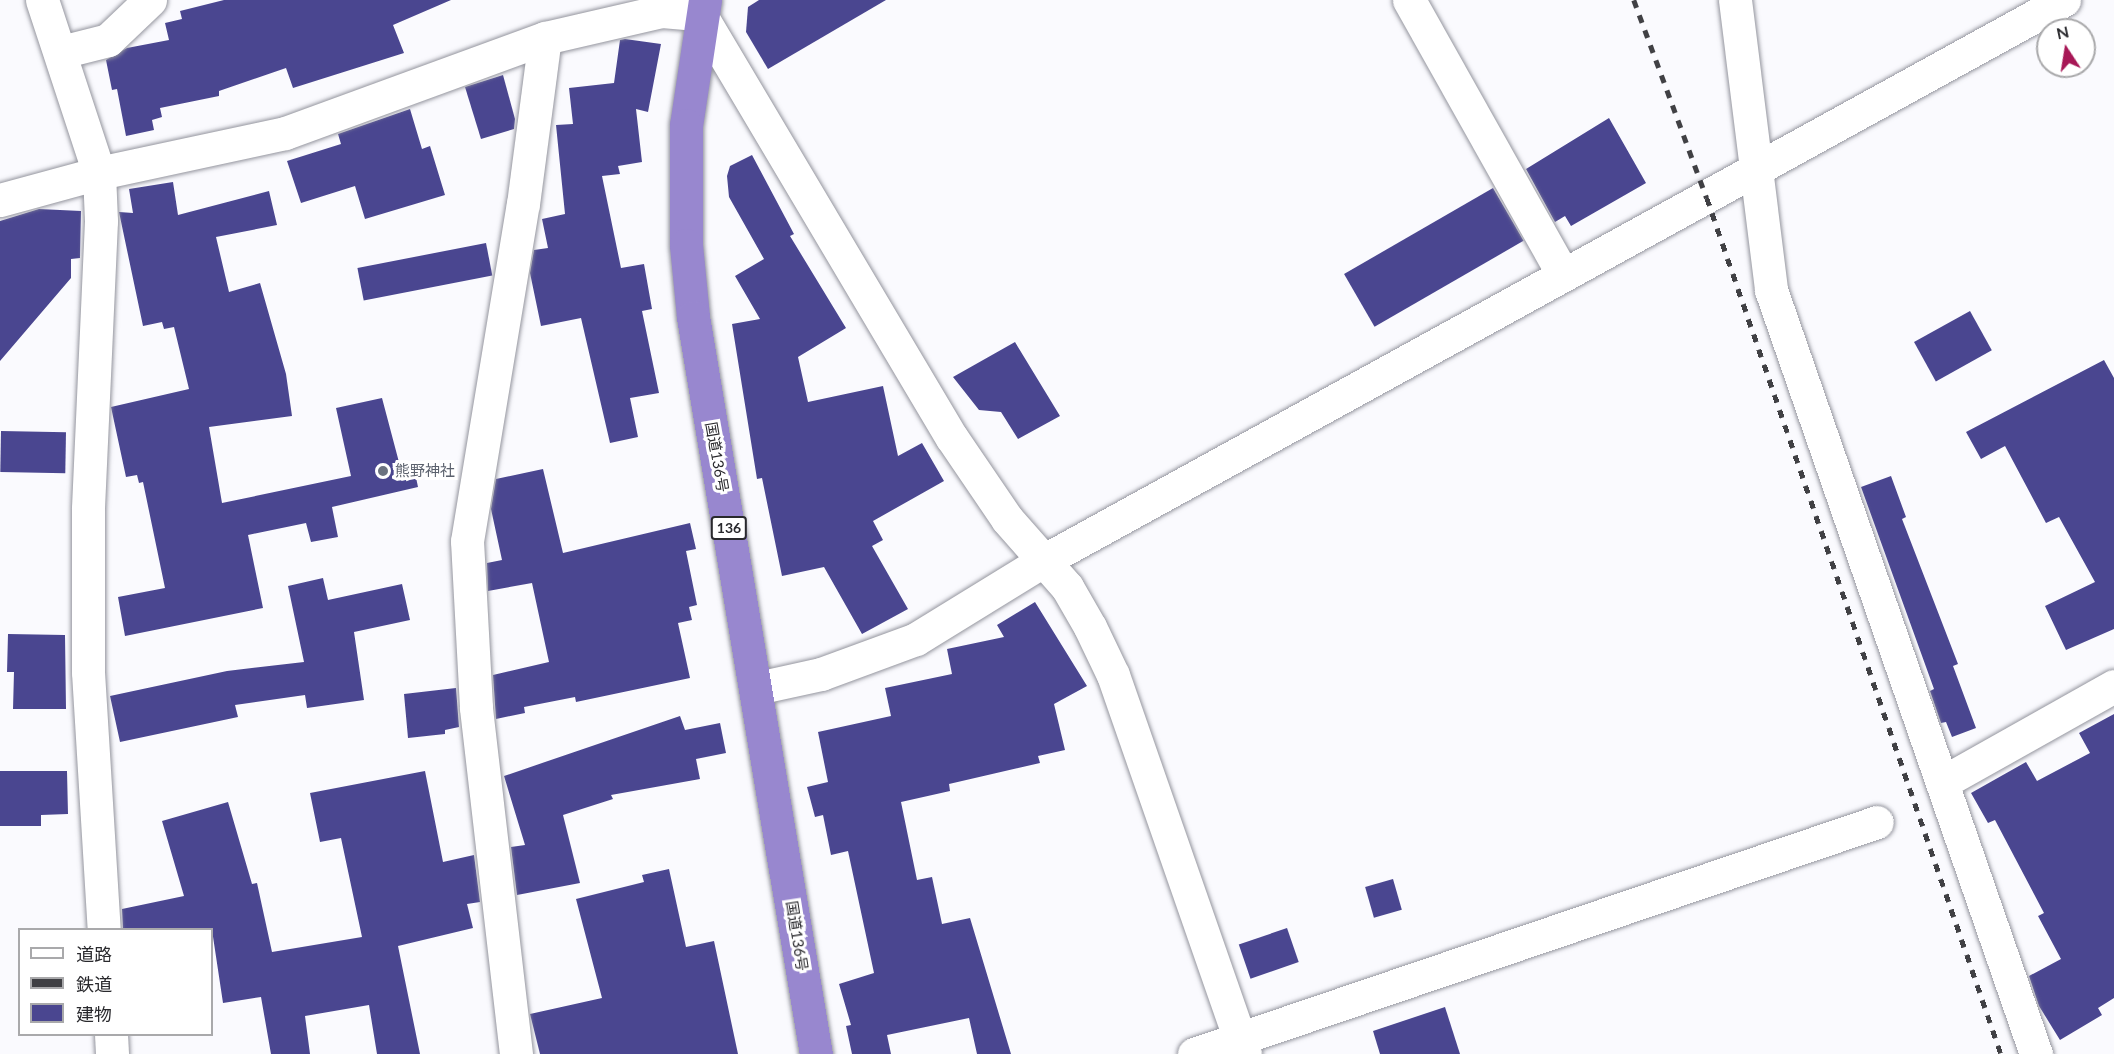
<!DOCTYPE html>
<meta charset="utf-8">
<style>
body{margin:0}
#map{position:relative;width:2114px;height:1054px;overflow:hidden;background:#fafafe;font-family:Lato,"Noto Sans JP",sans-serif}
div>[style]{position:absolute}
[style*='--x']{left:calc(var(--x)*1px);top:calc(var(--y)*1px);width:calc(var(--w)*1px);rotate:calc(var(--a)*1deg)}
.building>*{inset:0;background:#4a4690;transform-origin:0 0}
.roads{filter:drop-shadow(0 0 2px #94959e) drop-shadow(0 0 2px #94959e)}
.minor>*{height:33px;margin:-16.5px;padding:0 16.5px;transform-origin:16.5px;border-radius:16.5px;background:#fff}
.highway>*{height:33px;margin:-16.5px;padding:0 16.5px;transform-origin:16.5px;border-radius:16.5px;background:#9887cf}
.rail>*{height:4.5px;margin-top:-2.25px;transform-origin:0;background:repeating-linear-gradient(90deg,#404044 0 8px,transparent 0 16px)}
.dots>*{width:16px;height:16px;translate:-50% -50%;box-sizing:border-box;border:3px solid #fff;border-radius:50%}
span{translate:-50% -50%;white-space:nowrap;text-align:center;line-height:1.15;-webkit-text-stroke:6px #fff;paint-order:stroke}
.shield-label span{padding:2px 4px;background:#fff;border:2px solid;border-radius:4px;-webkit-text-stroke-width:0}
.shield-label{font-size:14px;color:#29292d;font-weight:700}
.street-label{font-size:15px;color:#29292d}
.worship-label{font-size:15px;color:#5b616d}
.left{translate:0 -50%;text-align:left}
.legend{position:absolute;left:18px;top:928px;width:195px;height:108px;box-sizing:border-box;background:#fff;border:2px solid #a9a9ab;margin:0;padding:8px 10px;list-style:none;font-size:18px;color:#29292d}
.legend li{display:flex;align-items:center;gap:12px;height:30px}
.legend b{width:30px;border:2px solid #a9a9ab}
.north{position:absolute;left:2036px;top:18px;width:60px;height:60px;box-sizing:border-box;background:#fff;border:2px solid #a9a9ab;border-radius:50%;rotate:348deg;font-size:16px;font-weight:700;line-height:24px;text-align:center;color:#29292d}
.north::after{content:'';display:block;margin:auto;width:21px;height:27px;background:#a71756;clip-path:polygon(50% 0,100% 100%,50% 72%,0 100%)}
</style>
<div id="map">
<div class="building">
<div style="clip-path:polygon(224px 0,451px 0,393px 25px,404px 53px,293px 88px,286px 68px,219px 91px,219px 96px,160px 108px,162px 117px,152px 120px,154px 130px,126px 136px,117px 89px,112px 90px,106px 60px,127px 48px,169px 40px,165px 23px,182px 19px,180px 11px)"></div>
<div style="clip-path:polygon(759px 0,886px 0,768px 69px,746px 32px,748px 7px)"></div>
<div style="clip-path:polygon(625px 39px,661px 44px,648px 112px,636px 109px,642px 162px,618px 166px,620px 174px,602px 176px,621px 268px,644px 264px,652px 309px,642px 311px,659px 393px,630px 398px,638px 437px,610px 443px,581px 318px,541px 326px,530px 273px,534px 250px,548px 248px,542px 219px,565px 214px,556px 125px,573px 124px,569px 88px,614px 83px,620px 40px)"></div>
<div style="clip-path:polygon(503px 75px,515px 119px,514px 129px,481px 139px,465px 87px)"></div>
<div style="clip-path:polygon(410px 109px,422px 149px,430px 146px,445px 195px,365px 219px,355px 186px,301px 203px,287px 161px,341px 144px,338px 134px)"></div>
<div style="clip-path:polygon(1609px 118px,1646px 183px,1571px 226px,1565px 216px,1555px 222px,1526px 169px)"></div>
<div style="clip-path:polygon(752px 155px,794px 234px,790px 236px,846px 328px,798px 357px,808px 402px,883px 386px,898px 456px,922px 443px,944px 481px,873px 521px,883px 540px,872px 546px,908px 609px,862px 634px,824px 567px,782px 576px,762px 478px,757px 479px,732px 324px,760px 319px,735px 276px,764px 259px,729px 197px,727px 176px,730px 166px)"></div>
<div style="clip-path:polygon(173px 182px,178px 215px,269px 191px,277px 225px,216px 237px,229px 292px,260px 283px,286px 374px,292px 416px,209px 427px,222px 503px,351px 476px,336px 408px,382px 398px,400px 466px,413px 463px,418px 487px,332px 507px,338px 537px,311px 542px,306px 523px,248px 535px,263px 608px,125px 636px,118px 597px,165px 588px,143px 482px,139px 483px,137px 475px,126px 477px,111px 407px,189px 389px,174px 327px,164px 329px,162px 322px,143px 326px,119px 212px,133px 213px,129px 189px)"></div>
<div style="left:1493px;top:188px;width:61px;height:172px;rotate:60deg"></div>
<div style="clip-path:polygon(39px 209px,81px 211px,80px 258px,71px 259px,71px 278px,0 361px,0 221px)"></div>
<div style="left:486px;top:243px;width:33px;height:131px;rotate:79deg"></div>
<div style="left:1970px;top:311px;width:45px;height:64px;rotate:61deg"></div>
<div style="clip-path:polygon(1015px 342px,1060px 416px,1018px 439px,1001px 412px,979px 410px,953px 377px)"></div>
<div style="clip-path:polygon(2104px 360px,2114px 378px,2114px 629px,2066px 650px,2045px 606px,2095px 582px,2059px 517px,2046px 523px,2005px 446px,1981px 459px,1966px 432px)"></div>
<div style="left:1px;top:431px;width:65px;height:41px;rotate:1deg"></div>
<div style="clip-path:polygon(543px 469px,563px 553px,690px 523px,696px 549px,686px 551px,697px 605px,689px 607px,692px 620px,678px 623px,690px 678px,576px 702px,575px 697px,524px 707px,525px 713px,496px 719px,493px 675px,549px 662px,532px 583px,488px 591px,487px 563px,502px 560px,491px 509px,496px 479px)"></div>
<div style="clip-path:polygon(1891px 476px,1906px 517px,1902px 519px,1958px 664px,1953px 666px,1976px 728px,1952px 737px,1946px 722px,1941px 723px,1930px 691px,1934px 689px,1861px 487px)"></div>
<div style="clip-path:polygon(323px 578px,328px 600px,402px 584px,410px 620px,354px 632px,364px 700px,307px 708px,305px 695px,235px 705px,238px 717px,120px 742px,110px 696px,227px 671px,304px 662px,288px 586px)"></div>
<div style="clip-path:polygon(1035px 602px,1087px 686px,1054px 704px,1065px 750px,1038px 756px,1040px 763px,949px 784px,950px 791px,901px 802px,917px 880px,932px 877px,942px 924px,970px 918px,1011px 1054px,977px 1054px,969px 1018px,887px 1035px,891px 1054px,852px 1054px,846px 1026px,851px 1025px,839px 984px,874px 973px,848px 851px,831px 855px,823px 815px,815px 817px,807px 787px,828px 782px,818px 732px,891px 716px,885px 688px,952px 674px,947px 649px,1004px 637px,997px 625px)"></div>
<div style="clip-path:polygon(8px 634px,65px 635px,66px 709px,13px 709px,14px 672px,7px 672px)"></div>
<div style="clip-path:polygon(456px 688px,459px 727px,445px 730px,445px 734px,408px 738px,404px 694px)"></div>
<div style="clip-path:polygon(2114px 714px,2114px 998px,2098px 1008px,2102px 1015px,2060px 1040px,2039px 1006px,2029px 976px,2061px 959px,2038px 916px,2044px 913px,1995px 820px,1988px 823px,1971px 793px,2026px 762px,2037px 781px,2090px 753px,2079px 733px)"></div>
<div style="clip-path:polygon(680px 716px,685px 730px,720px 723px,726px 753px,696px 759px,700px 779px,611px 795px,613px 799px,563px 815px,580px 883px,517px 895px,511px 847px,525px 845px,504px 776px)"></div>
<div style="clip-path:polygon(0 771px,67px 771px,68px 814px,41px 815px,41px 826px,0 826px)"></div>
<div style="clip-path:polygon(425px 771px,443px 862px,474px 855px,480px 902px,467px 904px,473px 928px,398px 946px,420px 1054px,377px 1054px,369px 1005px,305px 1016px,310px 1054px,271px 1054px,261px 997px,223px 1003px,212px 930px,123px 930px,122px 909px,184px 896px,162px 821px,228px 802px,252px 884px,257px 883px,272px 952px,362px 937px,341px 838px,320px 842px,310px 793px)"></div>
<div style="clip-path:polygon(669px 869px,686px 947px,714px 941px,738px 1054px,540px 1054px,530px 1014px,602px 998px,576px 899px,644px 882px,642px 875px)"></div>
<div style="left:1393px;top:879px;width:32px;height:29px;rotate:74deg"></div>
<div style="left:1287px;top:928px;width:36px;height:51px;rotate:71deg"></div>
<div style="clip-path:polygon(1445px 1007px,1460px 1054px,1380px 1054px,1373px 1031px)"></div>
</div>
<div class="roads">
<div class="minor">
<div style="--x:42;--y:0;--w:182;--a:71.8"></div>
<div style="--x:99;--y:173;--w:48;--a:87.6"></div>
<div style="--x:101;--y:221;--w:288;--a:92.6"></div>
<div style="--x:88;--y:509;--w:163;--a:90"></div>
<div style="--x:88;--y:672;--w:258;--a:86.5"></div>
<div style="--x:1409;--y:0;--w:314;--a:60.7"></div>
<div style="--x:1735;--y:0;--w:292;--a:82.9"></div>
<div style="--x:1771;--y:290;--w:809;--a:70.87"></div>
<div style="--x:61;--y:52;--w:49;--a:-14.3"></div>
<div style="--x:108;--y:40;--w:58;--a:-43.6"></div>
<div style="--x:0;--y:200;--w:103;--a:-15.3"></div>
<div style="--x:99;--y:173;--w:190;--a:-12.1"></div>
<div style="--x:285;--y:133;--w:277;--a:-20.1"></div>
<div style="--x:545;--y:38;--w:120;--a:-13"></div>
<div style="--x:662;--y:11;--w:38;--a:5"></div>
<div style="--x:700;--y:14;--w:493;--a:59.3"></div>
<div style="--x:952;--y:438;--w:98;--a:55.8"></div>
<div style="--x:1007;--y:519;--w:91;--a:48.6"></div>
<div style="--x:1067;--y:587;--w:46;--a:60.1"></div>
<div style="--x:1090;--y:627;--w:53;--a:64.4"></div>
<div style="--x:1113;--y:675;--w:401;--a:70.8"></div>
<div style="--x:757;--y:688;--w:66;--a:-12.3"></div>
<div style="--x:821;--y:674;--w:101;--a:-20.2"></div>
<div style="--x:916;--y:639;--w:149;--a:-31.6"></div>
<div style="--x:1043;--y:561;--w:1165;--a:-28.79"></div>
<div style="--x:1943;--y:782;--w:196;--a:-29.3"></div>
<div style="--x:111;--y:1034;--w:20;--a:87"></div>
<div style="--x:516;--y:1054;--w:349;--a:-96.6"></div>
<div style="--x:476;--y:707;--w:166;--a:-93.1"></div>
<div style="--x:467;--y:541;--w:342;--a:-80.6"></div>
<div style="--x:523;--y:204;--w:167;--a:-82.5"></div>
<div style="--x:1194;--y:1054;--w:721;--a:-18.76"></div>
</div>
<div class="highway">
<div style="--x:705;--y:0;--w:126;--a:98.6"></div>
<div style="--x:686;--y:125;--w:120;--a:90"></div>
<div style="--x:686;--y:245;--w:72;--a:84.4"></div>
<div style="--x:693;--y:317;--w:747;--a:80.53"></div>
</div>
</div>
<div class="rail">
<div style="--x:1634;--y:0;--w:211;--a:69.8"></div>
<div style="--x:1707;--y:198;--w:905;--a:71.04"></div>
</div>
<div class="dots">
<div style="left:383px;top:471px;background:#6b7280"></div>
</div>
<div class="shield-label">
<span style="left:729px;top:528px">136</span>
</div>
<div class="street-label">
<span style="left:717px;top:457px;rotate:80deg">国道136号</span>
<span style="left:797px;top:936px;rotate:81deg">国道136号</span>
</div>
<div class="worship-label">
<span class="left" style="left:395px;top:471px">熊野神社</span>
</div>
<ul class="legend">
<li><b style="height:8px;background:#fff"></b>道路</li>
<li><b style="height:8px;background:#404044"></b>鉄道</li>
<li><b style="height:16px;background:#4a4690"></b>建物</li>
</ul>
<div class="north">N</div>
</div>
